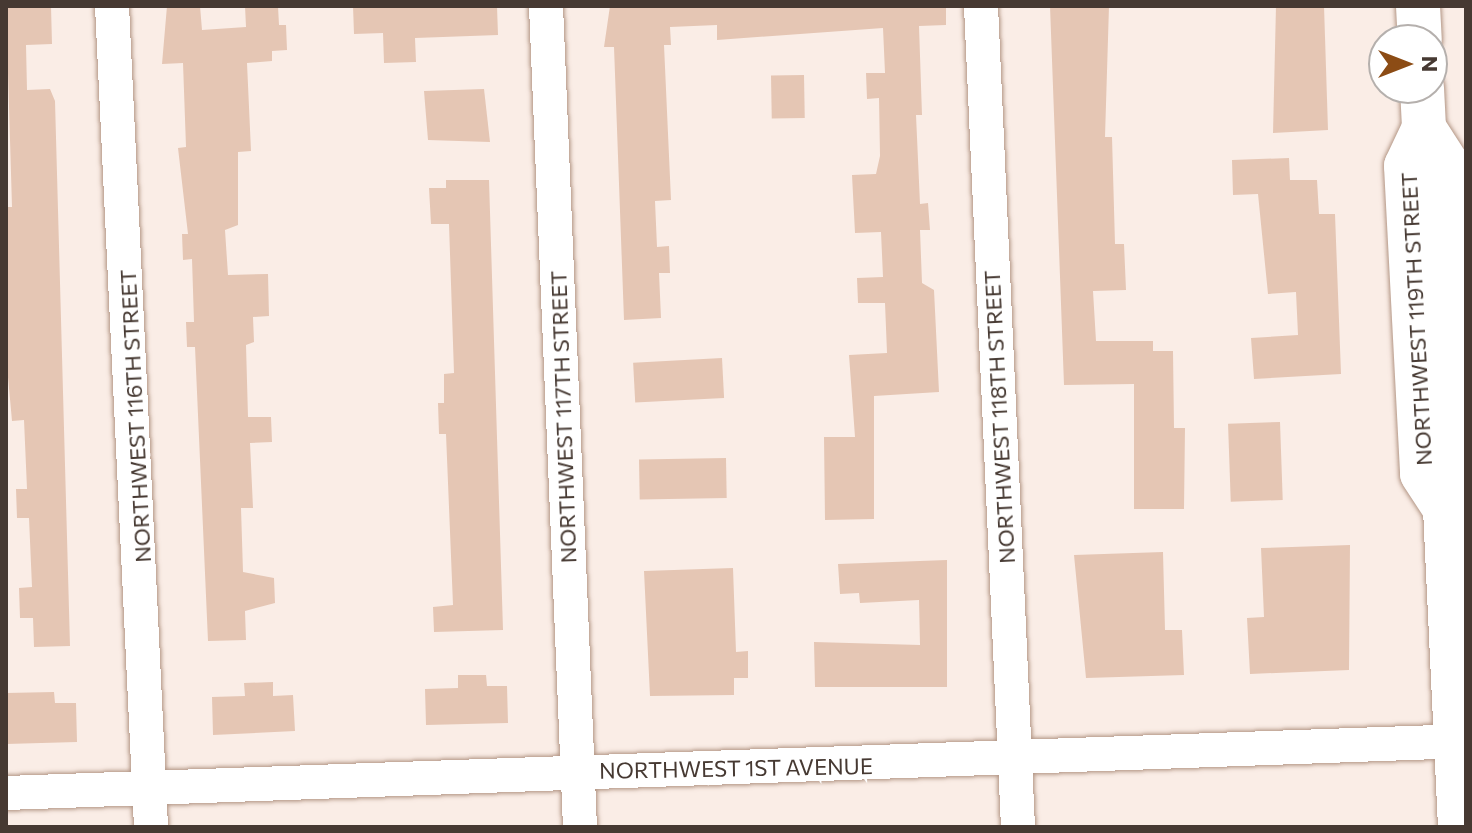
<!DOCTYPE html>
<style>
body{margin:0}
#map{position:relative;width:1472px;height:833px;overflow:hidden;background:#faede6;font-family:Commissioner,sans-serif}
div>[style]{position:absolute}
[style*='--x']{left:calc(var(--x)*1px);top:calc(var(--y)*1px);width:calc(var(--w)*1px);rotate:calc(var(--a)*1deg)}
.building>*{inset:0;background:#e5c6b4;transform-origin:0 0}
.roads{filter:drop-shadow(0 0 2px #b39685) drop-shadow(0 0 2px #b39685)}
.street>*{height:34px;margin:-17px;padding:0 17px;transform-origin:17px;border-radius:17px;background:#fff}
.secondary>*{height:44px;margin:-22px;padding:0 22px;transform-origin:22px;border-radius:22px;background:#fff}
span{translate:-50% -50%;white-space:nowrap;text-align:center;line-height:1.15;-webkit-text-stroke:6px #fff;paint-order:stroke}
.street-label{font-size:22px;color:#463932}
.frame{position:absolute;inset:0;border:8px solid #463932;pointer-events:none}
.north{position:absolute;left:1368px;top:24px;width:80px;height:80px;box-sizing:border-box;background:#fff;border:2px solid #b5b0ad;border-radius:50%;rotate:90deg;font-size:22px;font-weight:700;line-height:32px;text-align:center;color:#463932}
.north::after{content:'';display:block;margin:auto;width:28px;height:36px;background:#8c4c15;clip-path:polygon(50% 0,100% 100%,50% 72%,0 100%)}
</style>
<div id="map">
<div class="building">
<div style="clip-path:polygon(6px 6px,51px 6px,52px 44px,26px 45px,27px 90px,50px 89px,55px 101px,70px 646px,34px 647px,33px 618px,20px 618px,19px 588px,32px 587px,29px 518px,17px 518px,16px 489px,27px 489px,24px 420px,12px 421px,6px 355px,6px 207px,12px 207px)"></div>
<div style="clip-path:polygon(167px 6px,200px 6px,202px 30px,246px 27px,245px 6px,278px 6px,279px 25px,286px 25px,287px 50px,272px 51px,272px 61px,247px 63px,251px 151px,238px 152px,238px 225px,225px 230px,228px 275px,268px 274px,269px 316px,253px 317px,254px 342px,246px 345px,248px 417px,271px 417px,272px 442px,250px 443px,253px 508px,241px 508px,243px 572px,274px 578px,275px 603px,245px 611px,246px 640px,208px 641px,195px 347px,187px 347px,186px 322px,194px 322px,192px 259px,183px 260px,182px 234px,188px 234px,178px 148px,186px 147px,183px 63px,162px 64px)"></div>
<div style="clip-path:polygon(353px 6px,497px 6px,498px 35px,415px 38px,416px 62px,384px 63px,383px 33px,354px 34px)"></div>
<div style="clip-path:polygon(610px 6px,946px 6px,946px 25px,919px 26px,922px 115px,916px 115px,920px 204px,928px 203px,930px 230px,920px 230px,922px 283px,934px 290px,939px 392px,874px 396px,874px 519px,825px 520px,824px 437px,855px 437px,849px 355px,887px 353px,885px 303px,858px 303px,857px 278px,883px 277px,881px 232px,855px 233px,852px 175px,876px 174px,880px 156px,879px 98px,867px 99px,866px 73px,885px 73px,883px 28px,717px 40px,717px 25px,670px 27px,671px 45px,664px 45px,671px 200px,655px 201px,657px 247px,669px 246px,670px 273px,659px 273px,661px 318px,624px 320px,614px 47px,604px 47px)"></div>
<div style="clip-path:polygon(1050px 6px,1109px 6px,1105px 137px,1112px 137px,1115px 244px,1124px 244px,1126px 290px,1093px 291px,1096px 341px,1153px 341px,1153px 351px,1173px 351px,1174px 428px,1185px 428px,1184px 509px,1134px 509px,1134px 384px,1064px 385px)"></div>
<div style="clip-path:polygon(1276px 6px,1324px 6px,1328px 130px,1273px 133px)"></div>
<div style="left:804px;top:75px;width:43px;height:33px;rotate:89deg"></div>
<div style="clip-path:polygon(484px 89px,490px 142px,428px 140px,424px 91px)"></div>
<div style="clip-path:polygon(1289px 158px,1290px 180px,1317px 180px,1319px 214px,1335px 214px,1341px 374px,1254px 379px,1251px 338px,1298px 335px,1296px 292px,1268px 294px,1258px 194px,1233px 195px,1232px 160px)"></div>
<div style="clip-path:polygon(446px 180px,489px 180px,503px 630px,434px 632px,433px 607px,453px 605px,446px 434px,439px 434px,438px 403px,444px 403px,444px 374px,454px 373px,449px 224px,431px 224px,429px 188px,446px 188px)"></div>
<div style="left:722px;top:358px;width:40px;height:89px;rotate:87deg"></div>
<div style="left:1280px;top:422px;width:78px;height:52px;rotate:88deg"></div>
<div style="left:726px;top:458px;width:40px;height:87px;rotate:89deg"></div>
<div style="clip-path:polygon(1350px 545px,1349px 670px,1250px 674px,1247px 618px,1264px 617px,1261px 548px)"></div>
<div style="clip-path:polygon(1163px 552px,1165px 630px,1182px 630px,1184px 675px,1086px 678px,1074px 555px)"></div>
<div style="clip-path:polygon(947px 560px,947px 687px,815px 687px,814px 642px,920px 645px,919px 600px,860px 603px,859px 593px,840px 594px,838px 564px)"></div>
<div style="clip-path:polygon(733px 568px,736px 652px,748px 651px,748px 678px,734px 678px,734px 695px,650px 696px,644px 571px)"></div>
<div style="clip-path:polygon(458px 675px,486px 675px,487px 686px,507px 686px,508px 723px,426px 725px,425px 689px,458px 688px)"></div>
<div style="clip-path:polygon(273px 682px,273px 696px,293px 695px,295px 731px,213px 735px,212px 697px,245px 696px,244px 683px)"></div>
<div style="clip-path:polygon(54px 692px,55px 703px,76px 703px,77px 742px,6px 744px,6px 693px)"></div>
</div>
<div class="roads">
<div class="street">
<div style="--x:112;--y:6;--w:822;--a:87.28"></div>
<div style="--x:546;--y:6;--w:822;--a:87.63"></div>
<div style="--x:981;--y:6;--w:822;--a:87.42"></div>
<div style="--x:6;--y:793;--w:1461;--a:-2.04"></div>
</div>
<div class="secondary">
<div style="--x:1418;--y:6;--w:34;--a:87"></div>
<div style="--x:1422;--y:88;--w:40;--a:87.1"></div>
<div style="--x:1424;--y:128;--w:42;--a:115.3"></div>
<div style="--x:1406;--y:166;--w:308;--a:87"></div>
<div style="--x:1422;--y:474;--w:42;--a:56.7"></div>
<div style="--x:1424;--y:128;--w:43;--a:57.4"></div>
<div style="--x:1447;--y:164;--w:308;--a:87.4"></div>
<div style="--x:1461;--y:472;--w:40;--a:113.4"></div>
<div style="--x:1445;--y:509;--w:318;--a:87.3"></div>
</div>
</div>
<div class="street-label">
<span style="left:1416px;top:319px;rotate:-93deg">NORTHWEST 119TH STREET</span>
<span style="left:135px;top:416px;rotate:-93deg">NORTHWEST 116TH STREET</span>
<span style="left:563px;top:417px;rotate:-92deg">NORTHWEST 117TH STREET</span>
<span style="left:999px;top:417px;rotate:-93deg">NORTHWEST 118TH STREET</span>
<span style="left:736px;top:768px;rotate:-1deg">NORTHWEST 1ST AVENUE</span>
</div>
<div class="frame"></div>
<div class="north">N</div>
</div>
